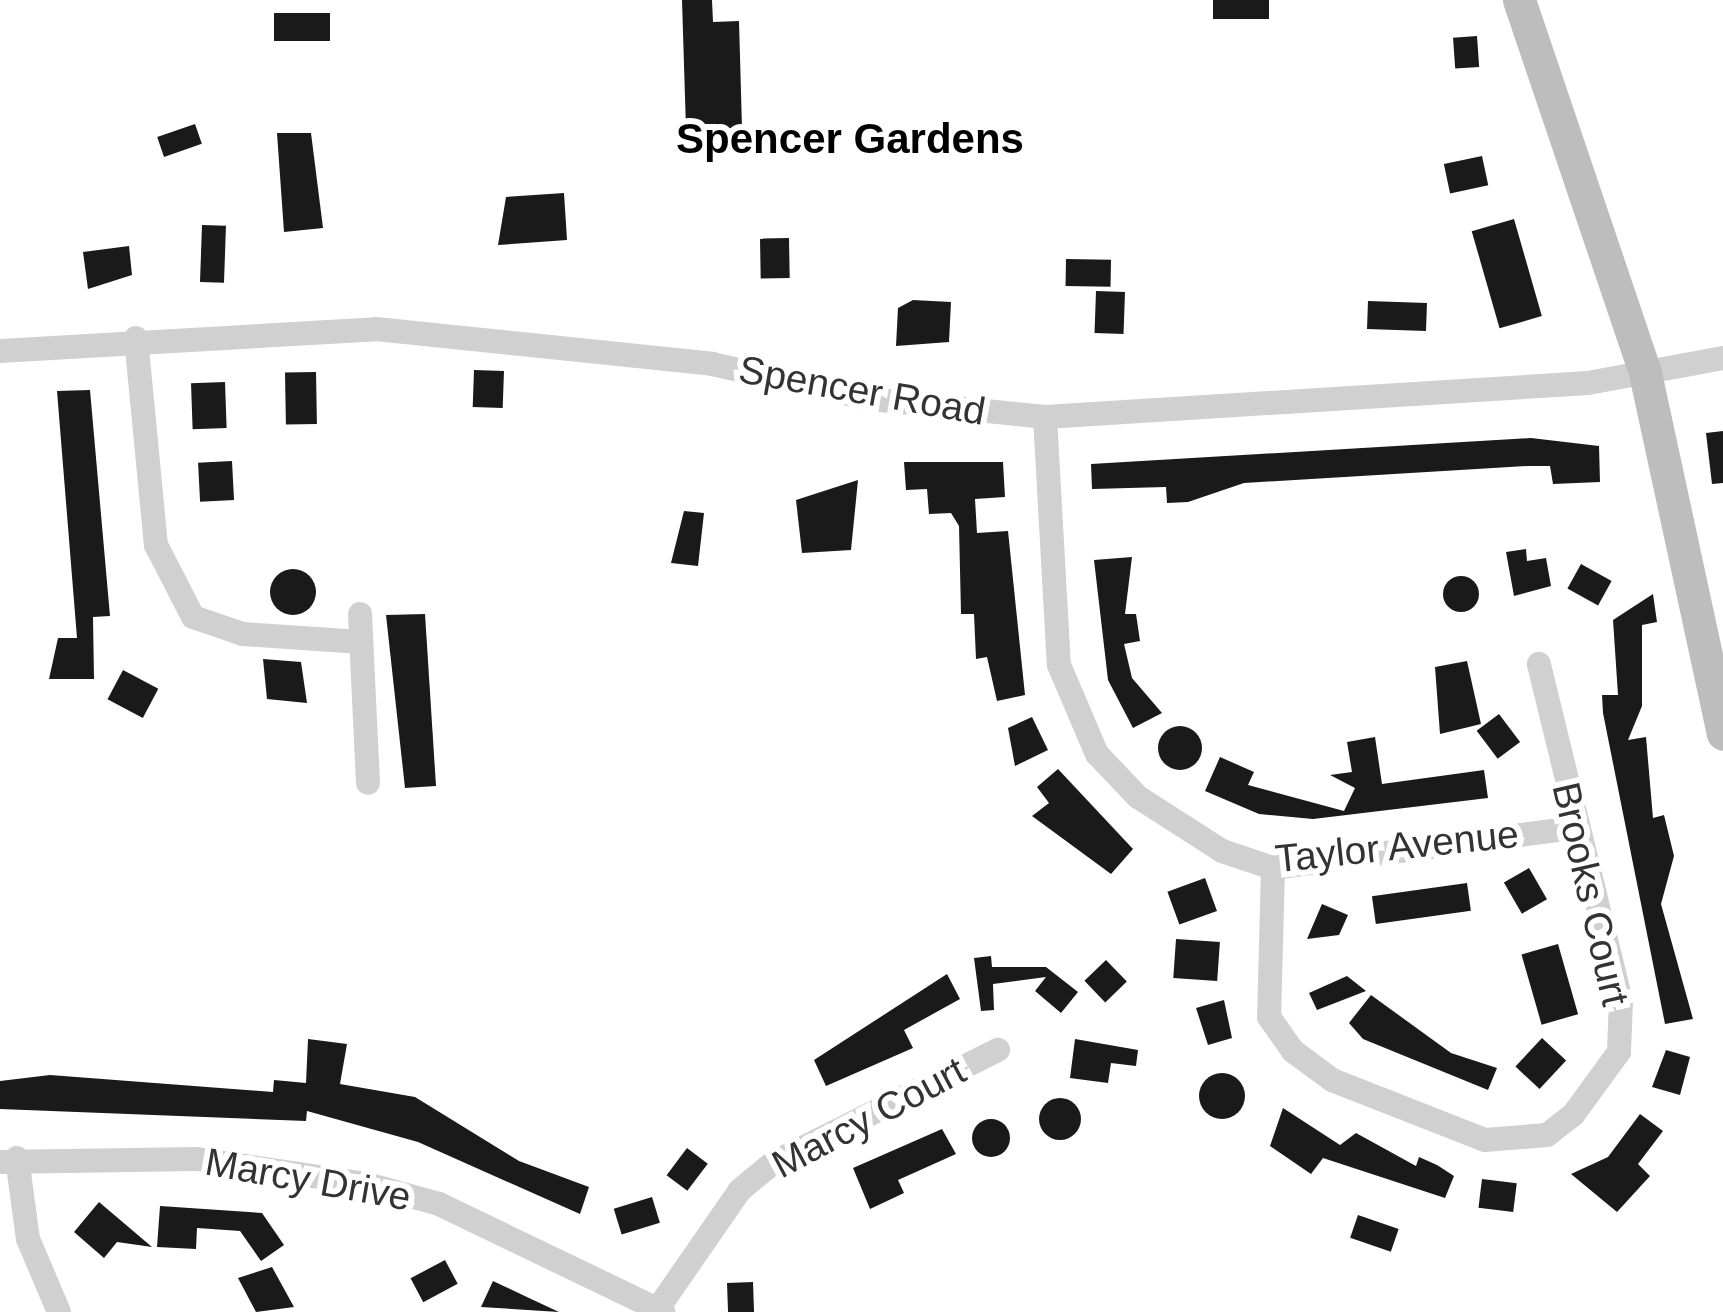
<!DOCTYPE html>
<style>
body{margin:0}
#map{position:relative;width:1723px;height:1312px;overflow:hidden;background:#fff;font-family:Arial,sans-serif}
div>[style]{position:absolute}
[style*='--x']{left:calc(var(--x)*1px);top:calc(var(--y)*1px);width:calc(var(--w)*1px);rotate:calc(var(--a)*1deg)}
.building>*{inset:0;background:#1a1a1a;transform-origin:0 0}
.round{border-radius:50%}
.minor>*{height:24px;margin:-12px;padding:0 12px;transform-origin:12px;border-radius:12px;background:#d0d0d0}
.secondary>*{height:33px;margin:-16.5px;padding:0 16.5px;transform-origin:16.5px;border-radius:16.5px;background:#bdbdbd}
span{translate:-50% -50%;white-space:nowrap;text-align:center;line-height:1.15;-webkit-text-stroke:12px #fff;paint-order:stroke}
.street-label{font-size:39px;color:#333}
.neighbourhood-label{font-size:42px;color:#000;font-weight:700}
</style>
<div id="map">
<div class="building">
<div style="clip-path:polygon(682px 0,712px 0,713px 22px,739px 21px,742px 128px,686px 130px)"></div>
<div style="left:1213px;top:0;width:56px;height:19px"></div>
<div style="left:274px;top:13px;width:56px;height:28px"></div>
<div style="left:1477px;top:36px;width:31px;height:24px;rotate:86deg"></div>
<div style="left:195px;top:124px;width:21px;height:40px;rotate:71deg"></div>
<div style="clip-path:polygon(277px 133px,311px 133px,323px 228px,284px 232px)"></div>
<div style="left:1482px;top:156px;width:30px;height:39px;rotate:78deg"></div>
<div style="clip-path:polygon(564px 193px,567px 240px,498px 245px,506px 197px)"></div>
<div style="left:1514px;top:219px;width:101px;height:44px;rotate:74deg"></div>
<div style="left:202px;top:225px;width:24px;height:57px;rotate:2deg"></div>
<div style="left:789px;top:238px;width:40px;height:29px;rotate:89deg"></div>
<div style="clip-path:polygon(129px 246px,132px 275px,88px 289px,83px 252px)"></div>
<div style="left:1066px;top:259px;width:45px;height:27px;rotate:1deg"></div>
<div style="left:1096px;top:291px;width:29px;height:42px;rotate:2deg"></div>
<div style="clip-path:polygon(913px 300px,951px 302px,949px 342px,896px 346px,898px 308px)"></div>
<div style="left:1368px;top:301px;width:59px;height:28px;rotate:2deg"></div>
<div style="left:474px;top:370px;width:30px;height:37px;rotate:2deg"></div>
<div style="left:316px;top:372px;width:52px;height:31px;rotate:89deg"></div>
<div style="left:225px;top:382px;width:46px;height:34px;rotate:88deg"></div>
<div style="clip-path:polygon(90px 390px,110px 616px,93px 617px,94px 679px,49px 679px,58px 638px,77px 638px,57px 391px)"></div>
<div style="clip-path:polygon(1723px 431px,1723px 483px,1712px 484px,1706px 433px)"></div>
<div style="clip-path:polygon(1531px 438px,1599px 446px,1600px 482px,1553px 484px,1550px 466px,1528px 466px,1244px 483px,1188px 502px,1167px 503px,1166px 487px,1092px 489px,1091px 464px)"></div>
<div style="left:232px;top:461px;width:39px;height:34px;rotate:87deg"></div>
<div style="clip-path:polygon(904px 462px,1003px 462px,1005px 497px,975px 499px,977px 533px,1008px 531px,1025px 695px,997px 701px,987px 657px,976px 659px,974px 614px,961px 614px,959px 526px,951px 513px,929px 514px,927px 489px,906px 490px)"></div>
<div style="clip-path:polygon(858px 480px,851px 550px,802px 553px,796px 500px)"></div>
<div style="clip-path:polygon(684px 511px,704px 513px,698px 566px,671px 563px)"></div>
<div style="clip-path:polygon(1526px 549px,1527px 561px,1546px 558px,1551px 586px,1514px 596px,1506px 552px)"></div>
<div style="clip-path:polygon(1132px 557px,1125px 614px,1136px 614px,1140px 641px,1124px 644px,1132px 678px,1162px 713px,1133px 728px,1108px 680px,1094px 560px)"></div>
<div style="left:1581px;top:564px;width:35px;height:28px;rotate:29deg"></div>
<div class="round" style="left:270px;top:569px;width:46px;height:46px"></div>
<div class="round" style="left:1443px;top:576px;width:36px;height:36px"></div>
<div style="clip-path:polygon(1653px 594px,1657px 622px,1642px 625px,1642px 706px,1628px 740px,1646px 737px,1653px 818px,1664px 815px,1674px 856px,1661px 904px,1693px 1019px,1665px 1024px,1603px 713px,1602px 695px,1618px 695px,1613px 620px)"></div>
<div style="clip-path:polygon(425px 614px,436px 786px,405px 788px,386px 615px)"></div>
<div style="clip-path:polygon(263px 659px,301px 662px,307px 703px,267px 699px)"></div>
<div style="clip-path:polygon(1467px 661px,1481px 724px,1440px 734px,1435px 667px)"></div>
<div style="left:123px;top:670px;width:40px;height:33px;rotate:28deg"></div>
<div style="left:1499px;top:714px;width:35px;height:28px;rotate:53deg"></div>
<div style="clip-path:polygon(1032px 717px,1048px 750px,1015px 766px,1008px 728px)"></div>
<div class="round" style="left:1158px;top:726px;width:44px;height:44px"></div>
<div style="clip-path:polygon(1375px 737px,1382px 784px,1484px 770px,1488px 798px,1313px 819px,1259px 814px,1205px 791px,1220px 757px,1254px 772px,1248px 785px,1344px 811px,1355px 788px,1330px 775px,1352px 772px,1347px 742px)"></div>
<div style="clip-path:polygon(1058px 769px,1133px 849px,1111px 874px,1032px 816px,1049px 803px,1037px 787px)"></div>
<div style="left:1529px;top:868px;width:36px;height:29px;rotate:60deg"></div>
<div style="left:1205px;top:878px;width:35px;height:40px;rotate:70deg"></div>
<div style="left:1467px;top:883px;width:28px;height:96px;rotate:82deg"></div>
<div style="clip-path:polygon(1322px 904px,1348px 915px,1339px 935px,1307px 939px)"></div>
<div style="left:1176px;top:939px;width:44px;height:39px;rotate:4deg"></div>
<div style="left:1558px;top:944px;width:73px;height:38px;rotate:74deg"></div>
<div style="clip-path:polygon(991px 956px,992px 967px,1046px 967px,1078px 992px,1061px 1013px,1035px 991px,1046px 977px,993px 984px,994px 1010px,981px 1011px,974px 958px)"></div>
<div style="left:1106px;top:960px;width:30px;height:30px;rotate:46deg"></div>
<div style="clip-path:polygon(947px 974px,960px 999px,904px 1030px,913px 1048px,826px 1086px,814px 1060px)"></div>
<div style="clip-path:polygon(1347px 976px,1366px 991px,1317px 1010px,1309px 993px)"></div>
<div style="clip-path:polygon(1371px 995px,1451px 1053px,1497px 1068px,1488px 1090px,1363px 1039px,1349px 1023px)"></div>
<div style="clip-path:polygon(1224px 1000px,1232px 1038px,1208px 1045px,1196px 1008px)"></div>
<div style="left:1542px;top:1038px;width:33px;height:39px;rotate:43deg"></div>
<div style="clip-path:polygon(308px 1039px,347px 1044px,340px 1084px,415px 1097px,519px 1161px,589px 1187px,580px 1214px,418px 1142px,307px 1111px,306px 1121px,0 1109px,0 1081px,50px 1075px,273px 1092px,274px 1080px,306px 1083px)"></div>
<div style="clip-path:polygon(1075px 1039px,1138px 1050px,1136px 1066px,1111px 1063px,1108px 1083px,1070px 1078px)"></div>
<div style="clip-path:polygon(1666px 1050px,1690px 1057px,1680px 1095px,1652px 1087px)"></div>
<div class="round" style="left:1199px;top:1073px;width:46px;height:46px"></div>
<div class="round" style="left:1039px;top:1098px;width:42px;height:42px"></div>
<div style="clip-path:polygon(1283px 1108px,1340px 1145px,1356px 1133px,1416px 1166px,1419px 1157px,1437px 1165px,1454px 1176px,1445px 1198px,1323px 1158px,1311px 1174px,1270px 1146px)"></div>
<div style="clip-path:polygon(1640px 1114px,1663px 1131px,1638px 1164px,1650px 1176px,1617px 1212px,1571px 1174px,1608px 1157px)"></div>
<div class="round" style="left:972px;top:1119px;width:38px;height:38px"></div>
<div style="clip-path:polygon(942px 1129px,956px 1154px,898px 1180px,904px 1193px,870px 1209px,853px 1168px)"></div>
<div style="left:687px;top:1148px;width:26px;height:34px;rotate:37deg"></div>
<div style="left:1482px;top:1179px;width:35px;height:29px;rotate:7deg"></div>
<div style="left:652px;top:1197px;width:27px;height:40px;rotate:73deg"></div>
<div style="clip-path:polygon(99px 1202px,152px 1247px,117px 1242px,104px 1258px,74px 1232px)"></div>
<div style="clip-path:polygon(160px 1206px,262px 1213px,284px 1245px,261px 1261px,240px 1231px,197px 1228px,196px 1249px,157px 1247px)"></div>
<div style="left:1358px;top:1215px;width:43px;height:24px;rotate:19deg"></div>
<div style="left:445px;top:1260px;width:27px;height:39px;rotate:62deg"></div>
<div style="clip-path:polygon(272px 1267px,294px 1307px,256px 1312px,238px 1278px)"></div>
<div style="clip-path:polygon(493px 1281px,529px 1298px,559px 1312px,481px 1307px)"></div>
<div style="left:753px;top:1282px;width:30px;height:26px;rotate:88deg"></div>
</div>
<div class="minor">
<div style="--x:136;--y:338;--w:208;--a:84.5"></div>
<div style="--x:156;--y:545;--w:81;--a:62.8"></div>
<div style="--x:193;--y:617;--w:53;--a:18.8"></div>
<div style="--x:243;--y:634;--w:118;--a:3.9"></div>
<div style="--x:0;--y:351;--w:377;--a:-3.3"></div>
<div style="--x:376;--y:329;--w:338;--a:5.9"></div>
<div style="--x:712;--y:364;--w:163;--a:12.4"></div>
<div style="--x:871;--y:399;--w:175;--a:5.9"></div>
<div style="--x:1045;--y:417;--w:544;--a:-3.58"></div>
<div style="--x:1588;--y:383;--w:137;--a:-10.5"></div>
<div style="--x:1045;--y:417;--w:248;--a:86.8"></div>
<div style="--x:1059;--y:665;--w:97;--a:66.9"></div>
<div style="--x:1097;--y:754;--w:59;--a:46.4"></div>
<div style="--x:1138;--y:797;--w:100;--a:32.7"></div>
<div style="--x:1222;--y:851;--w:54;--a:18.4"></div>
<div style="--x:1273;--y:868;--w:304;--a:-7.6"></div>
<div style="--x:360;--y:614;--w:169;--a:87.3"></div>
<div style="--x:1273;--y:868;--w:149;--a:91.5"></div>
<div style="--x:1269;--y:1017;--w:42;--a:54.8"></div>
<div style="--x:1293;--y:1051;--w:49;--a:36.6"></div>
<div style="--x:1332;--y:1080;--w:164;--a:21.4"></div>
<div style="--x:1485;--y:1140;--w:62;--a:-4.6"></div>
<div style="--x:1547;--y:1135;--w:33;--a:-38"></div>
<div style="--x:1573;--y:1115;--w:78;--a:-53.9"></div>
<div style="--x:1619;--y:1052;--w:51;--a:-87.8"></div>
<div style="--x:1621;--y:1001;--w:347;--a:-103.7"></div>
<div style="--x:17;--y:1158;--w:82;--a:82.3"></div>
<div style="--x:28;--y:1239;--w:79;--a:67"></div>
<div style="--x:0;--y:1162;--w:197;--a:-0.9"></div>
<div style="--x:197;--y:1159;--w:172;--a:8.4"></div>
<div style="--x:367;--y:1184;--w:75;--a:15.5"></div>
<div style="--x:439;--y:1204;--w:249;--a:25.7"></div>
<div style="--x:659;--y:1307;--w:142;--a:-55.3"></div>
<div style="--x:740;--y:1190;--w:43;--a:-39.3"></div>
<div style="--x:773;--y:1163;--w:252;--a:-26.7"></div>
</div>
<div class="secondary">
<div style="--x:1519;--y:0;--w:394;--a:71.3"></div>
<div style="--x:1645;--y:373;--w:369;--a:77.8"></div>
</div>
<div class="street-label">
<span style="left:862px;top:391px;rotate:10deg">Spencer Road</span>
<span style="left:1397px;top:847px;rotate:-6deg">Taylor Avenue</span>
<span style="left:1590px;top:894px;rotate:77deg">Brooks Court</span>
<span style="left:869px;top:1118px;rotate:-28deg">Marcy Court</span>
<span style="left:308px;top:1180px;rotate:10deg">Marcy Drive</span>
</div>
<div class="neighbourhood-label">
<span style="left:850px;top:139px">Spencer Gardens</span>
</div>
</div>
